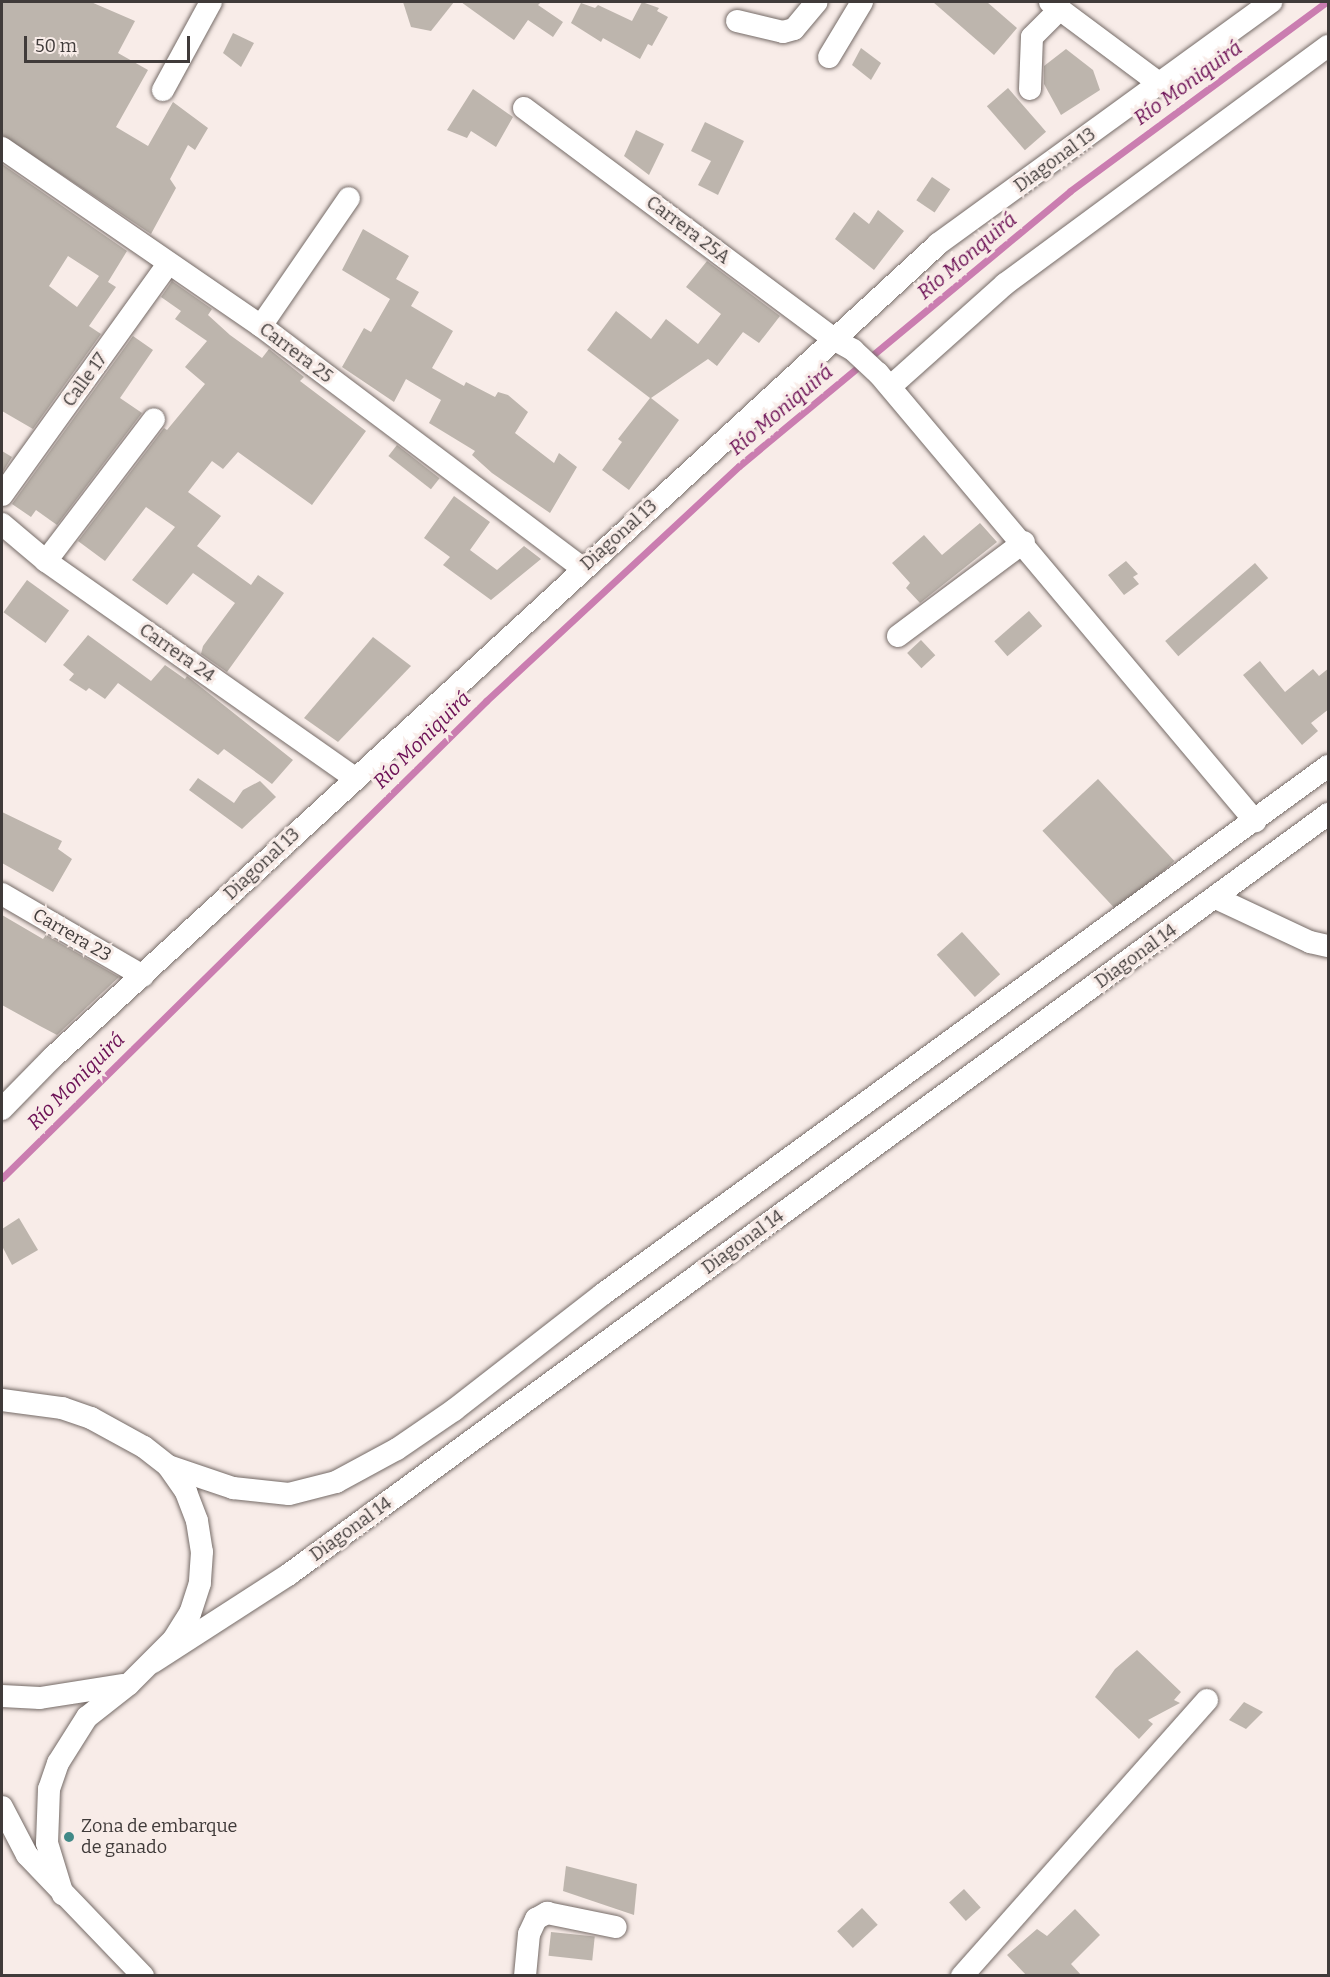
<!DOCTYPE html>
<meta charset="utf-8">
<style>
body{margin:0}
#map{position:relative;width:1330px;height:1977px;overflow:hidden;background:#f8ece8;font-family:Bitter,serif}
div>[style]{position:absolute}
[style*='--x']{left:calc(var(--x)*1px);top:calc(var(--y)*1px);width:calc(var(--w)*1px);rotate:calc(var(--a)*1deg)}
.stream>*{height:7px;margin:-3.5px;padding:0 3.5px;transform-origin:3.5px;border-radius:3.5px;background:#ca7db0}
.building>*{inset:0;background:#bdb5ad;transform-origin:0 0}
.roads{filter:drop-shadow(0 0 2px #756b67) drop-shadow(0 0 2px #756b67)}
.minor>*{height:22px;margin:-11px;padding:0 11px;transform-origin:11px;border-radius:11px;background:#fff}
.dots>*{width:16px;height:16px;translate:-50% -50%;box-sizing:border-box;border:3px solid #f8ece8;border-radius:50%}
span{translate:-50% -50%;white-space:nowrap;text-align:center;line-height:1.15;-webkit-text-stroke:6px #f8ece8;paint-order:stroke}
.street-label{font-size:18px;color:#403b3a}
.poi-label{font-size:18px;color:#403b3a}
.left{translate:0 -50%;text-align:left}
.water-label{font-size:20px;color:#6c1055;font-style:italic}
.frame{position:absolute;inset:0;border:3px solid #403b3a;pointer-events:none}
.scale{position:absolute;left:24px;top:36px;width:166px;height:27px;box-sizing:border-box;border:3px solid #403b3a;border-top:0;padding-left:8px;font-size:18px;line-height:21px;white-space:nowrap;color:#403b3a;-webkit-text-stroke:4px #f8ece8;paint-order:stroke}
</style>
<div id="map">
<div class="stream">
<div style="--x:2;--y:1178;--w:680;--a:-44.58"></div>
<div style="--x:486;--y:701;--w:345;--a:-42.9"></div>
<div style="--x:739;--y:466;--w:430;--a:-39.7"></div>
<div style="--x:1070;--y:191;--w:318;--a:-36.4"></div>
</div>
<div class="building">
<div style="clip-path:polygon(2px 2px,91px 2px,135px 21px,118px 53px,148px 70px,116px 127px,148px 146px,173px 102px,208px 128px,195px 150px,188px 145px,170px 179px,176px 188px,151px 234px,2px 135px)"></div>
<div style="clip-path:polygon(403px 2px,454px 2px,431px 31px,411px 27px)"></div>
<div style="clip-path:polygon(461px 2px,541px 2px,538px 5px,563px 22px,553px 37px,528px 20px,514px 40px)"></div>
<div style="clip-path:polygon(642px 2px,659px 8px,657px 11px,668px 17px,652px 46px,648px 44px,640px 59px,603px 38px,601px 42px,571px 23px,581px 3px,595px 8px,598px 5px,632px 21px)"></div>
<div style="clip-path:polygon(933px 2px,987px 2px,1017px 28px,994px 55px)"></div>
<div style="clip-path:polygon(233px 33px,254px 43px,241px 67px,223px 53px)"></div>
<div style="clip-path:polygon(861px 48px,881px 63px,871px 80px,852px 65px)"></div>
<div style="clip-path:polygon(1066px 49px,1093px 70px,1100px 90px,1061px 115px,1044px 84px,1044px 66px)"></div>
<div style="left:1008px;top:88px;width:58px;height:28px;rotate:49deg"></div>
<div style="clip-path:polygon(473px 89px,513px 117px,496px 147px,471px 131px,467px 138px,447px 130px)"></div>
<div style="clip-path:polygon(705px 122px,744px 141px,718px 195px,698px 185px,711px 161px,691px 151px)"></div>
<div style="clip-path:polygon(636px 130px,664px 144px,649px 175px,624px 156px)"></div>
<div style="clip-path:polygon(evenodd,2px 164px,127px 251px,108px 282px,116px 287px,89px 326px,101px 334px,33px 429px,2px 411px,2px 164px,68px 256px,99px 276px,77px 307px,49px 286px,68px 256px)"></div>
<div style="left:932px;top:177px;width:22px;height:28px;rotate:34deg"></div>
<div style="clip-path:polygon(878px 210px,904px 231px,874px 270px,835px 239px,854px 212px,869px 224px)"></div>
<div style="clip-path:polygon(363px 229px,409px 256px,396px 279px,419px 292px,411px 306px,453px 331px,432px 368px,464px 386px,466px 382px,495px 397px,498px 392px,508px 395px,528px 412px,515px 433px,554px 463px,559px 453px,577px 467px,550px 513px,492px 473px,472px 455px,475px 451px,429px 423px,441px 400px,406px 379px,394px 402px,342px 367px,364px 328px,371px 332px,390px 299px,342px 270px)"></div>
<div style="clip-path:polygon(707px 261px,780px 316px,759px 343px,743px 332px,717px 366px,708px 359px,651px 398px,679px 420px,629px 490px,602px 470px,622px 442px,618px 439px,650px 398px,587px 350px,616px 311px,651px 339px,666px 319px,698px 344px,721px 314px,686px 287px)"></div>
<div style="clip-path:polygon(172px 281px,212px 309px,208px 315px,230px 335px,262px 358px,269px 349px,304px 377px,300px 381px,366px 431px,312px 505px,238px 452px,223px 469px,212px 461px,188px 492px,221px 516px,197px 546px,251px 585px,258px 575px,284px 593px,227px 672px,201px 654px,203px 646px,235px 603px,193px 573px,167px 605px,132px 580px,175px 527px,146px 507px,105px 561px,78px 541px,164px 428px,167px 430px,205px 384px,185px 367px,207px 341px,175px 319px,181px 311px,161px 297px)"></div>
<div style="clip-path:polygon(133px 336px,153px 350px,120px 398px,142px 413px,57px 525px,36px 510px,31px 517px,12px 504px)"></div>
<div style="left:397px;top:445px;width:54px;height:14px;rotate:38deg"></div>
<div style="clip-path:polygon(2px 451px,12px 457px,2px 473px)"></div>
<div style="clip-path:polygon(454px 496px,490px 522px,470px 550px,497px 570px,524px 546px,541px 559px,491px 600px,443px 565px,450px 557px,424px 538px)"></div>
<div style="clip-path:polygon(980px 523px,997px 542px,920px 603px,906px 588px,910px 583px,892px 563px,924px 535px,942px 555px)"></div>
<div style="clip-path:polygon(1126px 561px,1138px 574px,1133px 577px,1139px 584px,1124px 595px,1108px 575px)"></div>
<div style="left:1255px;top:563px;width:20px;height:119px;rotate:49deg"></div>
<div style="left:27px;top:580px;width:52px;height:40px;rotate:36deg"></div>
<div style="left:1029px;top:611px;width:20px;height:46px;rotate:49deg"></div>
<div style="clip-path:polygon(88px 635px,151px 681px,165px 665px,185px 679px,187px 676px,293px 760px,272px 784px,224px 749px,218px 755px,118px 683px,105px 699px,89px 688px,86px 691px,69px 680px,74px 674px,63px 665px)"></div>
<div style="clip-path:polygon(373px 637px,411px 666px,338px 742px,304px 718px)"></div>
<div style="left:921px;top:640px;width:21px;height:19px;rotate:47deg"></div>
<div style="clip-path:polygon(1260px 661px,1285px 692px,1313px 669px,1319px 676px,1329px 668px,1329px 709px,1311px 723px,1318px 731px,1302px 745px,1243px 675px)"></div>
<div style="clip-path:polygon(198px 778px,234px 803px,243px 790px,260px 781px,276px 797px,242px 829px,189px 790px)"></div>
<div style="left:1098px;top:779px;width:112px;height:76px;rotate:47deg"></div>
<div style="clip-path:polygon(2px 812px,62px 841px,58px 849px,72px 859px,53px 892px,2px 863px)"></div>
<div style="clip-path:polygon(2px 915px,43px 939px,46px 935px,119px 977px,57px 1035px,40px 1026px,2px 1005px)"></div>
<div style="left:962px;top:932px;width:57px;height:34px;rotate:48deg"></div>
<div style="clip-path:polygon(19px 1218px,38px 1250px,12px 1265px,2px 1246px,2px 1229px)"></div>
<div style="clip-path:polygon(1137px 1650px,1181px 1692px,1174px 1700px,1180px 1703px,1148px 1720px,1153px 1724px,1139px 1739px,1095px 1697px,1115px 1669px)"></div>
<div style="clip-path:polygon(1244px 1702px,1263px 1712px,1246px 1729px,1229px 1720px)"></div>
<div style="clip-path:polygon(566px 1866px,637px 1884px,634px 1915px,563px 1891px)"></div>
<div style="left:964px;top:1889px;width:25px;height:20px;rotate:48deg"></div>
<div style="left:862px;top:1908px;width:23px;height:34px;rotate:47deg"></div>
<div style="clip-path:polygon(1075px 1909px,1100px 1935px,1071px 1964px,1082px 1976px,1027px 1976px,1007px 1955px,1037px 1929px,1047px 1936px)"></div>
<div style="left:551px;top:1932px;width:44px;height:24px;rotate:6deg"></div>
</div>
<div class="roads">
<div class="minor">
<div style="--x:1050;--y:2;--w:137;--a:36.7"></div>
<div style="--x:737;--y:21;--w:47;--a:13.4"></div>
<div style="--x:783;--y:32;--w:11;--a:-15"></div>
<div style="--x:794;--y:29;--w:35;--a:-50"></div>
<div style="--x:829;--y:57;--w:64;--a:-59"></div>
<div style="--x:1030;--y:89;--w:52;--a:-87.8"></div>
<div style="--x:1032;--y:37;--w:40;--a:-45"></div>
<div style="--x:163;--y:90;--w:100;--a:-61.4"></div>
<div style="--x:524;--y:108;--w:388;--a:36.7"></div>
<div style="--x:835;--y:340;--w:21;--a:29"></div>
<div style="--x:853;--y:350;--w:34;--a:43"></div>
<div style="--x:878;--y:373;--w:586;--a:49.92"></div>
<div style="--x:2;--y:148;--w:314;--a:34.5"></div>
<div style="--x:261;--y:326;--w:402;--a:37"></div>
<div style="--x:261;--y:326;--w:155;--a:-55.5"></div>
<div style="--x:891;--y:386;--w:153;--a:-41.8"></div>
<div style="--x:1005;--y:284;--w:401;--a:-36.4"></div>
<div style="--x:2;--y:495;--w:284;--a:-54.3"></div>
<div style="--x:2;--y:524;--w:57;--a:40.1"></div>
<div style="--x:46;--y:561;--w:378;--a:35.1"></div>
<div style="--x:46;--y:561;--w:178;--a:-52.7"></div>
<div style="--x:898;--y:636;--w:157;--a:-36.7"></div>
<div style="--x:2;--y:894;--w:163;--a:30.2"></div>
<div style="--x:1216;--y:898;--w:104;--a:25.1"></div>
<div style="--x:1310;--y:942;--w:18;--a:13"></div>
<div style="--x:2;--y:1109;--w:71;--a:-45.6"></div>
<div style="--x:52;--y:1058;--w:1203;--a:-42.57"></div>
<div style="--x:938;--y:244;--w:412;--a:-36"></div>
<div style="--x:2;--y:1400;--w:61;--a:7.6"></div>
<div style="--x:62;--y:1408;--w:31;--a:19"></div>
<div style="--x:91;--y:1418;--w:60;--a:28.7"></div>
<div style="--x:144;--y:1447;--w:31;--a:38"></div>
<div style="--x:168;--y:1466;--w:32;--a:55"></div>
<div style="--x:186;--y:1492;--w:31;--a:69"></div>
<div style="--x:197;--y:1521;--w:31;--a:81"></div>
<div style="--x:202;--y:1552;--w:31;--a:94"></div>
<div style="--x:200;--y:1583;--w:32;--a:108"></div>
<div style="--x:190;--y:1613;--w:31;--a:122"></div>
<div style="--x:174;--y:1639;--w:64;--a:135"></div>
<div style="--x:129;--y:1684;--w:53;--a:141.8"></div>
<div style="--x:87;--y:1717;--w:54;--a:122.2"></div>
<div style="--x:58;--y:1763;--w:28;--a:109"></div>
<div style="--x:49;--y:1789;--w:54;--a:92.1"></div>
<div style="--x:47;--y:1843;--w:54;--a:72.9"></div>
<div style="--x:168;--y:1466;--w:69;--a:18.7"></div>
<div style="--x:233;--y:1488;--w:56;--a:6.1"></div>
<div style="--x:289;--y:1494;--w:49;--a:-14.3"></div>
<div style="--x:336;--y:1482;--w:69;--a:-28.4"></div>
<div style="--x:397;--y:1449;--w:69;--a:-34.4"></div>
<div style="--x:454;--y:1410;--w:189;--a:-37.9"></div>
<div style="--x:603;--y:1294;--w:897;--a:-36.06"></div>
<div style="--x:153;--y:1662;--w:161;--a:-32.8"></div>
<div style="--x:288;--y:1575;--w:1289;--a:-36.19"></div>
<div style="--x:2;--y:1696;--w:38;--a:3"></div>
<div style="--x:40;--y:1698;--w:83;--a:-9"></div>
<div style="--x:2;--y:1807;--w:54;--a:62.5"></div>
<div style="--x:27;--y:1855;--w:168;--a:46.2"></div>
<div style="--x:525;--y:1976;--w:42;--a:-84.6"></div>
<div style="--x:529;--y:1934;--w:17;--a:-65"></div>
<div style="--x:536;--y:1919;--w:13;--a:-29"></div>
<div style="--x:547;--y:1913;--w:70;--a:11.5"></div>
<div style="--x:962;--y:1976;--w:369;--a:-48.4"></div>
</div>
</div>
<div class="dots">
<div style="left:69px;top:1837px;background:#418987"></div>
</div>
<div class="street-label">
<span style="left:1055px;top:160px;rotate:-36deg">Diagonal 13</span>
<span style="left:688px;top:230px;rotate:37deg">Carrera 25A</span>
<span style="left:296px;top:353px;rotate:37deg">Carrera 25</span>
<span style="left:85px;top:380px;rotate:-54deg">Calle 17</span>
<span style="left:619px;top:535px;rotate:-42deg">Diagonal 13</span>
<span style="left:177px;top:653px;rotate:35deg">Carrera 24</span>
<span style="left:262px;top:864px;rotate:-43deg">Diagonal 13</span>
<span style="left:72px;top:935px;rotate:30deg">Carrera 23</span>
<span style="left:1136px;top:956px;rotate:-36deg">Diagonal 14</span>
<span style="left:743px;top:1242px;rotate:-36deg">Diagonal 14</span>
<span style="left:351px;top:1529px;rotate:-36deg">Diagonal 14</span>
</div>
<div class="poi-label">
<span class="left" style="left:81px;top:1837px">Zona de embarque<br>de ganado</span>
</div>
<div class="water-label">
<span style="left:1188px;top:83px;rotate:-36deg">Río Moniquirá</span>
<span style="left:967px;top:256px;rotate:-40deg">Río Monquirá</span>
<span style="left:781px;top:410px;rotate:-40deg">Río Moniquirá</span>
<span style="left:422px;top:740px;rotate:-45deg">Río Moniquirá</span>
<span style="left:76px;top:1081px;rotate:-45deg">Río Moniquirá</span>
</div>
<div class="frame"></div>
<div class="scale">50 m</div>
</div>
